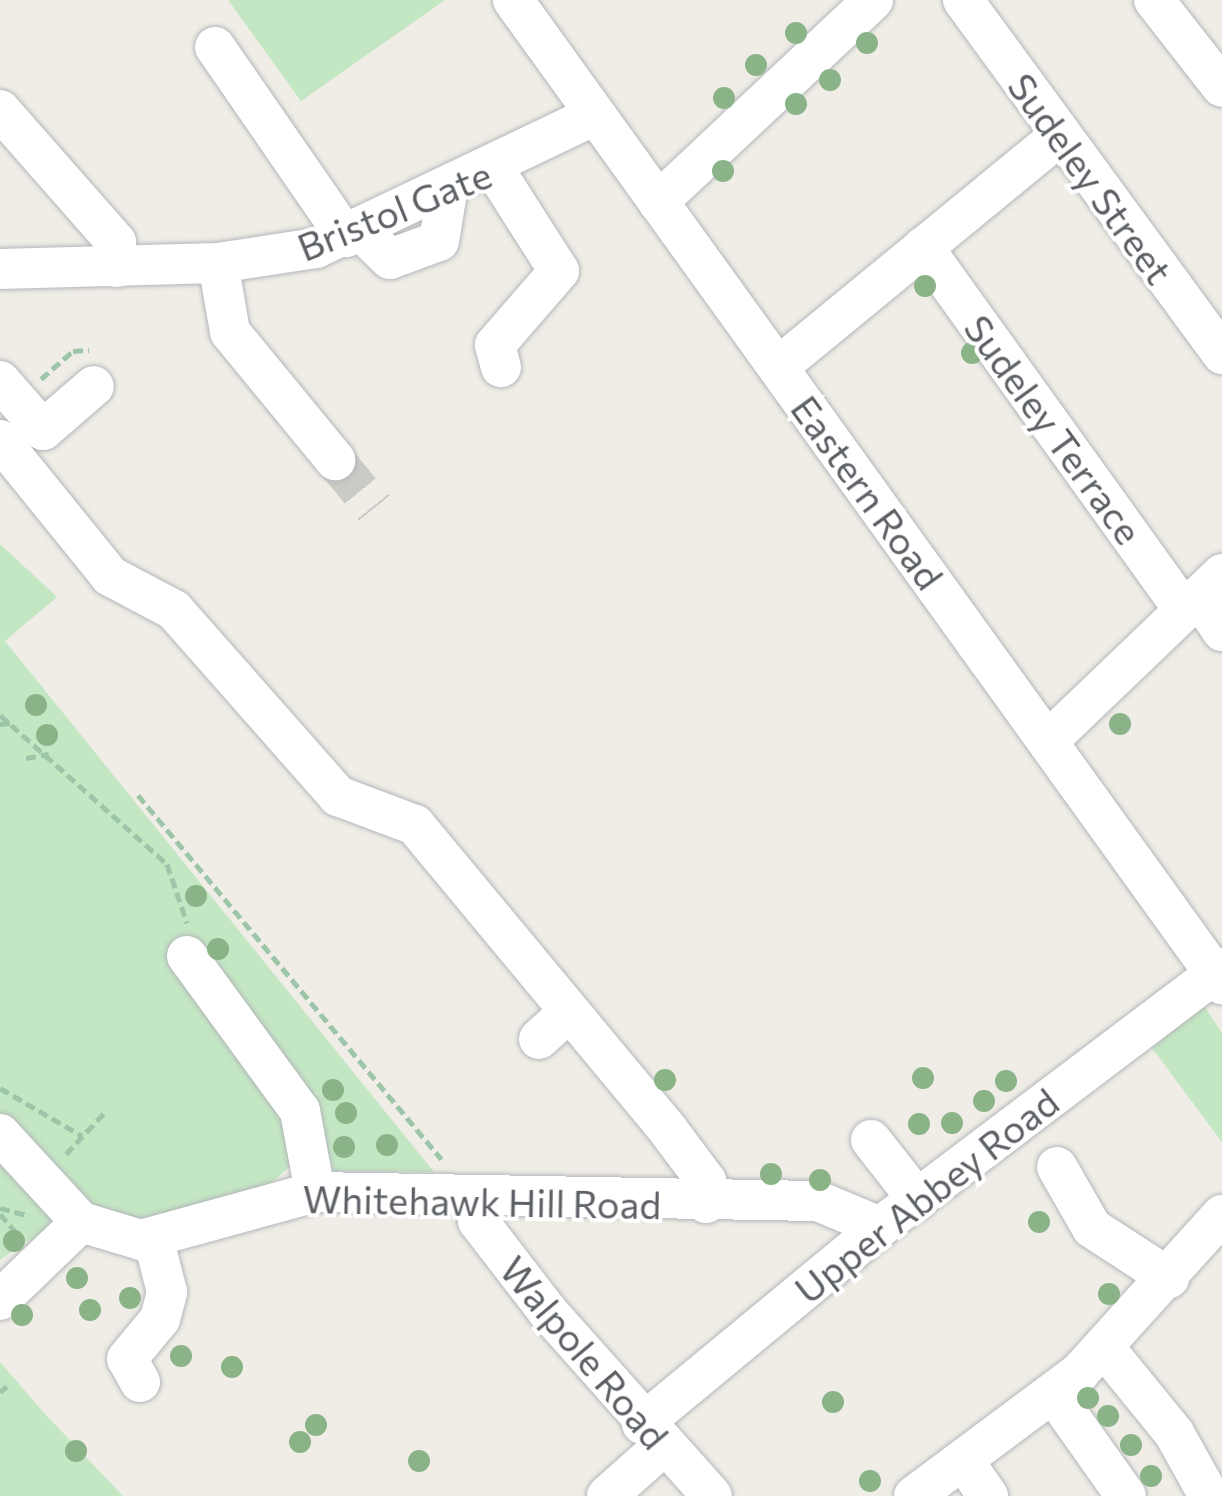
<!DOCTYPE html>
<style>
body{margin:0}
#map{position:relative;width:1222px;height:1496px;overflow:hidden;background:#efede6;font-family:Commissioner,sans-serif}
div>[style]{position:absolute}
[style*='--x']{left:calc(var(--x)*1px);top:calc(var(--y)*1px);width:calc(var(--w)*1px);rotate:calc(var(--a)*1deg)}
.green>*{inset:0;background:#c3e6c3}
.minor-tunnel>*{height:40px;margin-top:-20px;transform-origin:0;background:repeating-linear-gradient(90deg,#cacac6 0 40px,transparent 0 60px)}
.path>*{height:5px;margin-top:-2.5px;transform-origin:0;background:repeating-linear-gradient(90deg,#9dc6a9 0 10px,transparent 0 15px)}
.roads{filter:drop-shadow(0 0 2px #b3b6ba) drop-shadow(0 0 2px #b3b6ba)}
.minor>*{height:40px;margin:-20px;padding:0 20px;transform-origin:20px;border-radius:20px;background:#fff}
.trees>*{width:22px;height:22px;margin:-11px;border-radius:50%;background:#8ab388}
span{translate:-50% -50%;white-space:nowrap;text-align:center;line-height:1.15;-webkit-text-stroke:8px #fff;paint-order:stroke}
.street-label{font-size:38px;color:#5d6166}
</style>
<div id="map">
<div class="green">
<div style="clip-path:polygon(228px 0,445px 0,301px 101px)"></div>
<div style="clip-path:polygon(0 544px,57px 597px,5px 641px,434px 1172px,334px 1171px,310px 1102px,318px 1092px,287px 1112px,291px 1165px,265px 1189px,155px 1222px,26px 1241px,0 1260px)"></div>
<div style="clip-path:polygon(1204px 1006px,1222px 1033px,1222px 1142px,1152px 1048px)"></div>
<div style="clip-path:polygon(0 1362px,46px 1415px,123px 1496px,0 1496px)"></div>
</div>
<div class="minor-tunnel">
<div style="--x:335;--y:460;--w:62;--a:50.9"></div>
</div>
<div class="path">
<div style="--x:41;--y:379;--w:43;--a:-41.2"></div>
<div style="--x:73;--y:351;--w:16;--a:-4"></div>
<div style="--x:0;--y:715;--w:224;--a:41.7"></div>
<div style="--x:167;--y:864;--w:62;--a:71.3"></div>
<div style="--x:0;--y:724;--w:11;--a:-5"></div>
<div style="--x:26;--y:758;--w:23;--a:-10"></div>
<div style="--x:138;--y:795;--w:474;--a:50.2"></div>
<div style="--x:0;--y:1088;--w:95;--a:30.3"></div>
<div style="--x:66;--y:1154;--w:57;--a:-47.1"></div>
<div style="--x:0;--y:1208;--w:30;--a:15"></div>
<div style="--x:0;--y:1214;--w:23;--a:49"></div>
<div style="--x:0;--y:1392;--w:9;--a:-41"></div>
</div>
<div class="roads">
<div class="minor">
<div style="--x:513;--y:0;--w:1213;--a:54.23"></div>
<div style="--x:963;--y:0;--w:439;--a:53.8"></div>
<div style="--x:1154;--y:0;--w:110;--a:52"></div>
<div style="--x:215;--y:47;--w:231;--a:55.4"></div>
<div style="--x:0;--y:110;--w:176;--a:48.7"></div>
<div style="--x:116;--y:242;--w:25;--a:88"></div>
<div style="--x:494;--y:169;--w:121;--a:57.5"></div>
<div style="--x:559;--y:271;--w:98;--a:130.9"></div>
<div style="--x:495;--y:345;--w:23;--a:75"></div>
<div style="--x:658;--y:202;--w:295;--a:-43.2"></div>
<div style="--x:361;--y:231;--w:40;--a:44"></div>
<div style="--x:390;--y:259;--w:52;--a:-20.2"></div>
<div style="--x:439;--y:241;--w:50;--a:-80.7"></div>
<div style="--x:923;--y:247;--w:448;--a:54.3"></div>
<div style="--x:218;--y:263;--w:70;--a:80.1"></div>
<div style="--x:230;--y:332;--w:166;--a:50.6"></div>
<div style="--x:0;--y:269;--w:218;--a:-1.6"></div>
<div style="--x:218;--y:263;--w:99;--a:-8.7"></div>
<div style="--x:316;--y:248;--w:309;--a:-25.5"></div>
<div style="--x:778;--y:367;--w:364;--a:-39.4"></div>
<div style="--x:0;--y:381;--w:65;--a:48.7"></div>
<div style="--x:43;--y:430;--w:67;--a:-40.8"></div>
<div style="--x:0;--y:440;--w:175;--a:51"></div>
<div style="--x:110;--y:576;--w:72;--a:28"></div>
<div style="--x:174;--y:610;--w:248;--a:48.6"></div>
<div style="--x:338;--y:796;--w:82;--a:20.6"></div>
<div style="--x:415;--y:825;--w:396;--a:50.3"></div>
<div style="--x:668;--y:1130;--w:64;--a:53.3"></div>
<div style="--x:706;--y:1181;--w:22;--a:90"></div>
<div style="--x:1199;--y:596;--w:42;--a:56.7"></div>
<div style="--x:1049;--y:740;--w:240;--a:-43.8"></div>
<div style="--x:187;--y:956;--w:192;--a:53.9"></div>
<div style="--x:300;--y:1111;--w:82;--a:79.5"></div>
<div style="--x:539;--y:1039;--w:40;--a:-42"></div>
<div style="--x:0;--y:1134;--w:120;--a:47.4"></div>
<div style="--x:871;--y:1140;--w:76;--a:51.9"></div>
<div style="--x:1057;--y:1167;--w:70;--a:60.2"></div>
<div style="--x:1092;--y:1228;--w:92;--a:33"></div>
<div style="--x:476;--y:1199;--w:22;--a:85"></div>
<div style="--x:478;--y:1221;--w:115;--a:52.4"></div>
<div style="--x:548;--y:1312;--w:246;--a:48.3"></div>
<div style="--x:0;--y:1300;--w:112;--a:-43.9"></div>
<div style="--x:81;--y:1222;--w:63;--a:16.7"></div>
<div style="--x:141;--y:1240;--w:180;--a:-15.4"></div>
<div style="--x:315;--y:1192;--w:503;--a:1.03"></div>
<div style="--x:818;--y:1201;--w:67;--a:22.8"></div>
<div style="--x:1104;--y:1347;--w:111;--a:50.9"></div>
<div style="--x:1174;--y:1433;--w:72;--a:60.9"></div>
<div style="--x:140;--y:1382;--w:26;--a:-119"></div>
<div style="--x:127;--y:1359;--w:52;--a:-50.5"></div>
<div style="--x:160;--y:1319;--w:28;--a:-75"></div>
<div style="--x:167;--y:1292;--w:57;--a:-104.3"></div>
<div style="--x:1053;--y:1393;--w:126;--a:54.7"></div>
<div style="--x:642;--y:1424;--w:309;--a:-39.6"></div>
<div style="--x:880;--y:1227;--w:429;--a:-37.1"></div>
<div style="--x:963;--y:1460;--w:44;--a:55.2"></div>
<div style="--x:607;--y:1496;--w:74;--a:-41.7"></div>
<div style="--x:914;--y:1496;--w:206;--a:-36.7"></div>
<div style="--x:1079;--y:1373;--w:213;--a:-47.9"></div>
</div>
</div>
<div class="trees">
<div style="left:796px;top:33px"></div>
<div style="left:867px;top:43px"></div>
<div style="left:756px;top:65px"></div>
<div style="left:830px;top:80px"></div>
<div style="left:724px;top:98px"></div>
<div style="left:796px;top:104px"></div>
<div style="left:723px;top:171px"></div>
<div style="left:925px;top:286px"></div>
<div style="left:972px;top:353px"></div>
<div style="left:36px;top:705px"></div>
<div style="left:1120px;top:724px"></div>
<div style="left:47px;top:735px"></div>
<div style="left:196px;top:896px"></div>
<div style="left:218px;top:949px"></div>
<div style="left:923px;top:1078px"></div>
<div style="left:665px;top:1080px"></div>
<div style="left:1006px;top:1081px"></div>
<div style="left:333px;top:1090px"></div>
<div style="left:984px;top:1101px"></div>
<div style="left:346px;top:1113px"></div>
<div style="left:952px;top:1123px"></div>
<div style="left:919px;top:1124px"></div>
<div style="left:387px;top:1145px"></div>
<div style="left:344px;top:1147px"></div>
<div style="left:771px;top:1174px"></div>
<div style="left:820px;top:1180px"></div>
<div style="left:1039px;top:1222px"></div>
<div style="left:14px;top:1241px"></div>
<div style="left:77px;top:1278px"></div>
<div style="left:1109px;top:1294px"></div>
<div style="left:130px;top:1298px"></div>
<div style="left:90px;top:1310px"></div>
<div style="left:22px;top:1315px"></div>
<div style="left:181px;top:1356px"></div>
<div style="left:232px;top:1367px"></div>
<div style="left:1088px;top:1398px"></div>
<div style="left:833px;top:1402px"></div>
<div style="left:1108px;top:1416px"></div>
<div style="left:316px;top:1425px"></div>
<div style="left:300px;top:1442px"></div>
<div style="left:1131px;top:1445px"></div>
<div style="left:76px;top:1451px"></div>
<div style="left:419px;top:1461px"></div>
<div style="left:1151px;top:1476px"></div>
<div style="left:870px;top:1481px"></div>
</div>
<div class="street-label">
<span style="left:1091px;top:178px;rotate:54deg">Sudeley Street</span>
<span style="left:394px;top:210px;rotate:-22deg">Bristol Gate</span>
<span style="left:1054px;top:429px;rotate:54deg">Sudeley Terrace</span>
<span style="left:868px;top:492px;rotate:54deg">Eastern Road</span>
<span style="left:926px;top:1195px;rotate:-38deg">Upper Abbey Road</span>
<span style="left:482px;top:1201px;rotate:1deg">Whitehawk Hill Road</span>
<span style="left:585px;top:1352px;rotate:50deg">Walpole Road</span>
</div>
</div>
